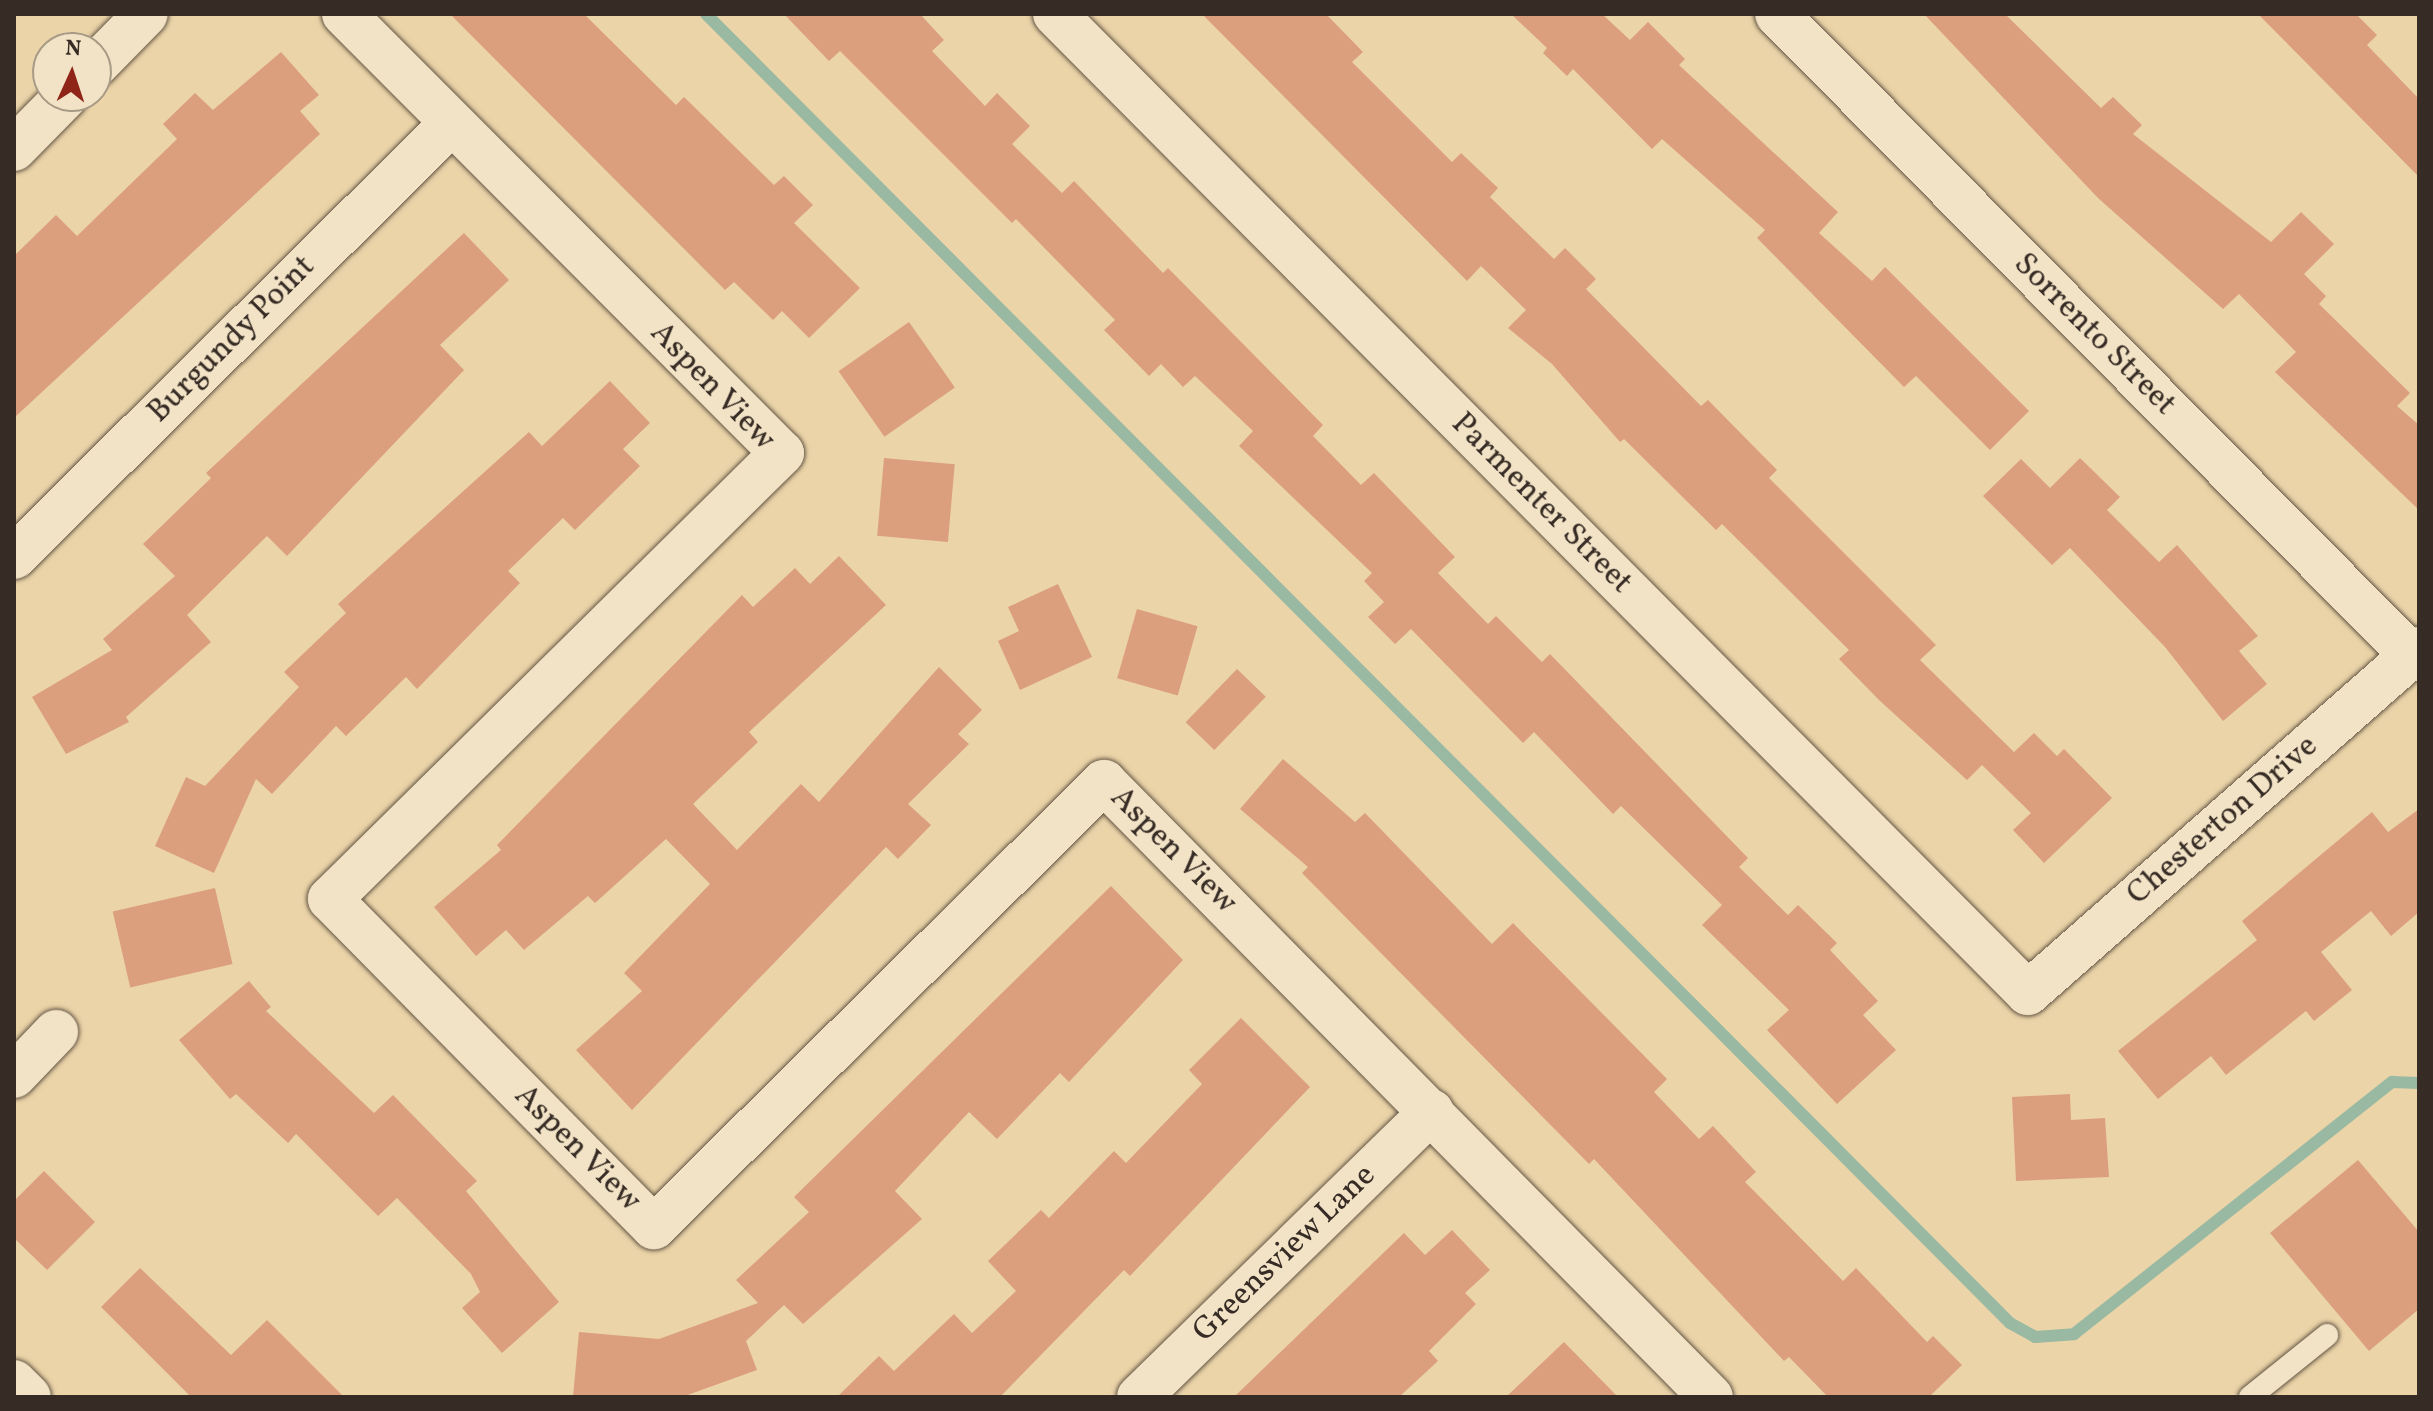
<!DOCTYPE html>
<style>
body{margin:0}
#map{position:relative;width:2433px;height:1411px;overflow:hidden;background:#ebd4a8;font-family:Vollkorn,serif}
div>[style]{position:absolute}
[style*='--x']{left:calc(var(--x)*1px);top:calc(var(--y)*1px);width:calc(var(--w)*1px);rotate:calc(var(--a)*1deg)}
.stream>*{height:12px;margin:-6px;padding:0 6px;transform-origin:6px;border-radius:6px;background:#99b9a3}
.building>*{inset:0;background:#dc9f7e;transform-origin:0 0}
.roads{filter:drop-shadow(0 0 2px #645646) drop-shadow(0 0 2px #645646)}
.lane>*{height:22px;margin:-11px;padding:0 11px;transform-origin:11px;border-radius:11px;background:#f2e3c6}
.street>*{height:44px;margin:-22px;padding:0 22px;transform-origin:22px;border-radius:22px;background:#f2e3c6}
.secondary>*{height:44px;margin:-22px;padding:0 22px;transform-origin:22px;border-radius:22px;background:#f2e3c6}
span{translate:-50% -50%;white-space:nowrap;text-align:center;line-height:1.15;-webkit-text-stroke:6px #f2e3c6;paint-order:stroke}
.street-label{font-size:32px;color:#372c25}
.frame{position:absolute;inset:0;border:16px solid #372c25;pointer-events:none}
.north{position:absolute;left:32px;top:32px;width:80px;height:80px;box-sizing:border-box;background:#f2e3c6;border:2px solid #a79a86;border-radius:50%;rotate:3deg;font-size:22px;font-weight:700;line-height:32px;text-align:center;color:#372c25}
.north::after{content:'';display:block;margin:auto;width:28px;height:36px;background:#8f2418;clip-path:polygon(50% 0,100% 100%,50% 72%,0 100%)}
</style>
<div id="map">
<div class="stream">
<div style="--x:706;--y:14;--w:1848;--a:45.11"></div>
<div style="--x:2010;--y:1323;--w:29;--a:29"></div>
<div style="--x:2035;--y:1337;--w:39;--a:-4"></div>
<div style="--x:2074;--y:1334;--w:406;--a:-38.4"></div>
<div style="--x:2392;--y:1082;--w:27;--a:2"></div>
</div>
<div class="building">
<div style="clip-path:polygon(450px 14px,584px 14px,676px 105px,684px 97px,774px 185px,784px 176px,813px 205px,794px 223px,860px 288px,809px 338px,782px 311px,773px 320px,734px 282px,725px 290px)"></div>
<div style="clip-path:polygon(784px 14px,920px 14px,944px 40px,932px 51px,985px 106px,997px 93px,1030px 126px,1012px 144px,1062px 193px,1074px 181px,1163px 273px,1168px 268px,1323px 425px,1313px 436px,1361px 485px,1374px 473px,1455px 557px,1438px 573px,1488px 624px,1496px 616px,1542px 662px,1550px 654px,1748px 858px,1739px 867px,1788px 915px,1798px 905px,1837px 943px,1830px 950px,1878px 1001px,1863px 1015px,1896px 1050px,1837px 1104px,1767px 1030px,1789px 1010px,1702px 925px,1722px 905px,1621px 806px,1613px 814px,1534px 732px,1523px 743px,1411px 629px,1395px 644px,1368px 617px,1384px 602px,1364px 581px,1372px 573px,1239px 446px,1253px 431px,1195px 376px,1183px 387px,1161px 364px,1149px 376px,1104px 330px,1115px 320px,1016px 219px,1012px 223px,840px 51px,829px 61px)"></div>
<div style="clip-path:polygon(1202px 14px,1326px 14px,1363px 52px,1352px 62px,1452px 162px,1461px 153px,1498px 188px,1490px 197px,1554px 259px,1565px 248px,1596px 279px,1586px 289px,1701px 406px,1708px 400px,1777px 470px,1769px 478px,1936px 645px,1920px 660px,2014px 752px,2034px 733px,2057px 756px,2064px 749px,2112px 798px,2044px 863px,2013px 830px,2031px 813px,1982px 765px,1967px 780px,1879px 700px,1839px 659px,1849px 650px,1722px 524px,1716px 530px,1624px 439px,1620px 442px,1552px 364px,1508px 328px,1526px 310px,1481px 266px,1467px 281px)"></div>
<div style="clip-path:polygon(1511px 14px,1602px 14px,1630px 40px,1648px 22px,1685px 59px,1679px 65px,1838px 212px,1819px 233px,1872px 281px,1885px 267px,2029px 411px,1990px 450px,1916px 376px,1904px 387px,1757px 238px,1765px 230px,1662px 139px,1652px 149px,1573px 69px,1567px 76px,1543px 53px,1547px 48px)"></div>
<div style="clip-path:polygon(1924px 14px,2005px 14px,2101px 108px,2113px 97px,2142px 125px,2133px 134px,2271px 242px,2301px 212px,2334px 244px,2304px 274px,2326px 296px,2319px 304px,2410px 393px,2397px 406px,2419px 425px,2419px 510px,2275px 372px,2296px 352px,2239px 294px,2223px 309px,2098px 198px)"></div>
<div style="clip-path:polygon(2258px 14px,2356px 14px,2377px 35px,2367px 45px,2419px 99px,2419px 177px)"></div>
<div style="clip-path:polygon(281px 52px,319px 95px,300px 111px,320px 134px,14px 418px,14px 256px,56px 215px,77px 236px,177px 139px,163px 124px,195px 93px,213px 110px)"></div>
<div style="clip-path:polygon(464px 233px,509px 280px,440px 345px,464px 370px,287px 556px,267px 536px,187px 615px,211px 642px,126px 717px,129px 722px,66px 754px,32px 697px,112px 650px,103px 639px,175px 576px,143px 544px,211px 478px,206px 473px)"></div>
<div style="left:909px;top:322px;width:80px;height:86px;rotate:55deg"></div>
<div style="clip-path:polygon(610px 381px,650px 423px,623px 449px,640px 466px,575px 530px,563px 518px,508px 571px,520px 583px,417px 689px,406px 677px,346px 736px,336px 726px,272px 794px,256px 779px,214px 873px,155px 846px,186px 777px,205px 786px,299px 687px,284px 672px,346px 613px,338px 604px,529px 432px,542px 446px)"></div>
<div style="left:884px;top:458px;width:71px;height:78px;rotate:5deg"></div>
<div style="clip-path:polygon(2080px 458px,2120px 497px,2107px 510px,2159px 562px,2177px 545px,2258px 636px,2239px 651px,2267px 684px,2223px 721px,2165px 647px,2070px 548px,2052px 565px,1983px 496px,2021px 459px,2050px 488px)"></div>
<div style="clip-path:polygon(839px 556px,886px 605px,749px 732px,758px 742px,693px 804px,737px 850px,801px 784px,819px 802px,939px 667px,982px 710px,958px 734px,969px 744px,908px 804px,931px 825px,898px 859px,886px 847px,632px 1110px,576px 1050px,642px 991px,624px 973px,710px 884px,666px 839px,595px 903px,588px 896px,524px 950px,506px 930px,476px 956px,434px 907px,501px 850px,497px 845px,742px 595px,753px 607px,795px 568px,810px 584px)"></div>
<div style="clip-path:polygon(1058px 584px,1092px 657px,1020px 690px,998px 641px,1019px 631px,1008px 607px)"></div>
<div style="left:1137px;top:609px;width:63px;height:72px;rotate:16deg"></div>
<div style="left:1237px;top:669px;width:40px;height:74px;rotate:44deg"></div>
<div style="clip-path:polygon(1283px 759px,1355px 822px,1365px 813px,1492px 944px,1513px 923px,1667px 1079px,1654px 1092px,1699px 1139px,1713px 1126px,1756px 1172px,1745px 1182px,1843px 1281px,1856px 1268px,1927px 1342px,1933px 1336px,1962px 1365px,1929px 1397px,1828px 1397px,1789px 1357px,1784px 1361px,1594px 1159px,1589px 1164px,1302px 873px,1308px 867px,1240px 809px)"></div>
<div style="clip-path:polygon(2419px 809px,2419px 912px,2391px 936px,2371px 911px,2321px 952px,2352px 990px,2314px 1021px,2306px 1011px,2226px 1075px,2211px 1056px,2158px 1099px,2118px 1051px,2257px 940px,2242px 921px,2372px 812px,2388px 832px)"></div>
<div style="clip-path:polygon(1111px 886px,1183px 960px,1069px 1082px,1060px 1073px,997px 1139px,969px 1112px,895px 1191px,922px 1219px,803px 1324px,784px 1305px,746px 1341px,757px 1370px,682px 1397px,573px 1397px,579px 1332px,659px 1339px,758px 1303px,736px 1280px,809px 1212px,794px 1197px)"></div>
<div style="left:215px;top:888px;width:78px;height:105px;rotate:77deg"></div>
<div style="clip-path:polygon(249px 981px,271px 1007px,266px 1011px,374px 1113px,393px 1095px,477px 1181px,466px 1191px,559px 1302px,502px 1353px,462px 1308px,480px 1292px,471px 1274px,397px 1198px,378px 1216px,296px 1134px,288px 1143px,236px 1094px,230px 1099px,179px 1040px)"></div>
<div style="clip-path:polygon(1241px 1018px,1310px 1087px,1130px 1276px,1124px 1270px,1000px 1397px,837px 1397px,879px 1356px,894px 1371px,954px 1314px,972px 1333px,1016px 1291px,988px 1261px,1041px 1210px,1049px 1218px,1114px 1151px,1126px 1163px,1202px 1084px,1189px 1070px)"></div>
<div style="clip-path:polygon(2070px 1094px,2071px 1120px,2105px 1118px,2109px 1177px,2016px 1181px,2012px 1097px)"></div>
<div style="clip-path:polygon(2358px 1160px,2419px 1232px,2419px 1309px,2369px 1351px,2270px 1233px)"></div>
<div style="clip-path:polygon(44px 1171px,95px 1222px,47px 1270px,14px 1238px,14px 1201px)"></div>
<div style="clip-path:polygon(1452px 1230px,1490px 1270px,1465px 1293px,1476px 1304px,1429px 1351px,1438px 1361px,1399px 1397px,1234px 1397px,1404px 1233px,1425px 1255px)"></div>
<div style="clip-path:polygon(140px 1268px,231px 1355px,267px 1320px,344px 1397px,191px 1397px,101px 1307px)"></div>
<div style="clip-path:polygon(1564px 1342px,1618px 1397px,1506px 1397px)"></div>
</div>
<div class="roads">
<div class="lane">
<div style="--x:2250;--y:1397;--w:99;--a:-38.8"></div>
</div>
<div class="street">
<div style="--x:344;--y:14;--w:620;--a:45.07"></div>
<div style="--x:782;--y:453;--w:635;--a:135.38"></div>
<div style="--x:330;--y:899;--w:461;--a:45.4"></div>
<div style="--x:654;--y:1227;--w:633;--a:-44.68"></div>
<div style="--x:1104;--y:782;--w:864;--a:45.38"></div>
<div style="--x:1055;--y:14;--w:1380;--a:45.18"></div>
<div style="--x:2028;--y:993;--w:521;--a:-41.34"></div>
<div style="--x:1777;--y:14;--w:902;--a:45.31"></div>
<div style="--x:14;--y:557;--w:615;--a:-44.74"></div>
<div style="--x:14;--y:1076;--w:61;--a:-46.3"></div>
<div style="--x:14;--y:1382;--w:21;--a:45"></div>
<div style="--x:1139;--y:1397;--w:409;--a:-44.3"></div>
</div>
<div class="secondary">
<div style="--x:96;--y:65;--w:71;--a:-45.6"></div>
<div style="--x:14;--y:149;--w:74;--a:-45.5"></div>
</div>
</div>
<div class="street-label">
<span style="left:2094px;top:335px;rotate:45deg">Sorrento Street</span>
<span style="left:232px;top:340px;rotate:-45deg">Burgundy Point</span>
<span style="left:712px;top:387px;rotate:46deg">Aspen View</span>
<span style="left:1541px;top:504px;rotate:45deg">Parmenter Street</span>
<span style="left:2223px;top:821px;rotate:-41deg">Chesterton Drive</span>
<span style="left:1173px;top:851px;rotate:45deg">Aspen View</span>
<span style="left:577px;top:1149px;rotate:45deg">Aspen View</span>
<span style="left:1285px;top:1254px;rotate:-44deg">Greensview Lane</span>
</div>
<div class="frame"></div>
<div class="north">N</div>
</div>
